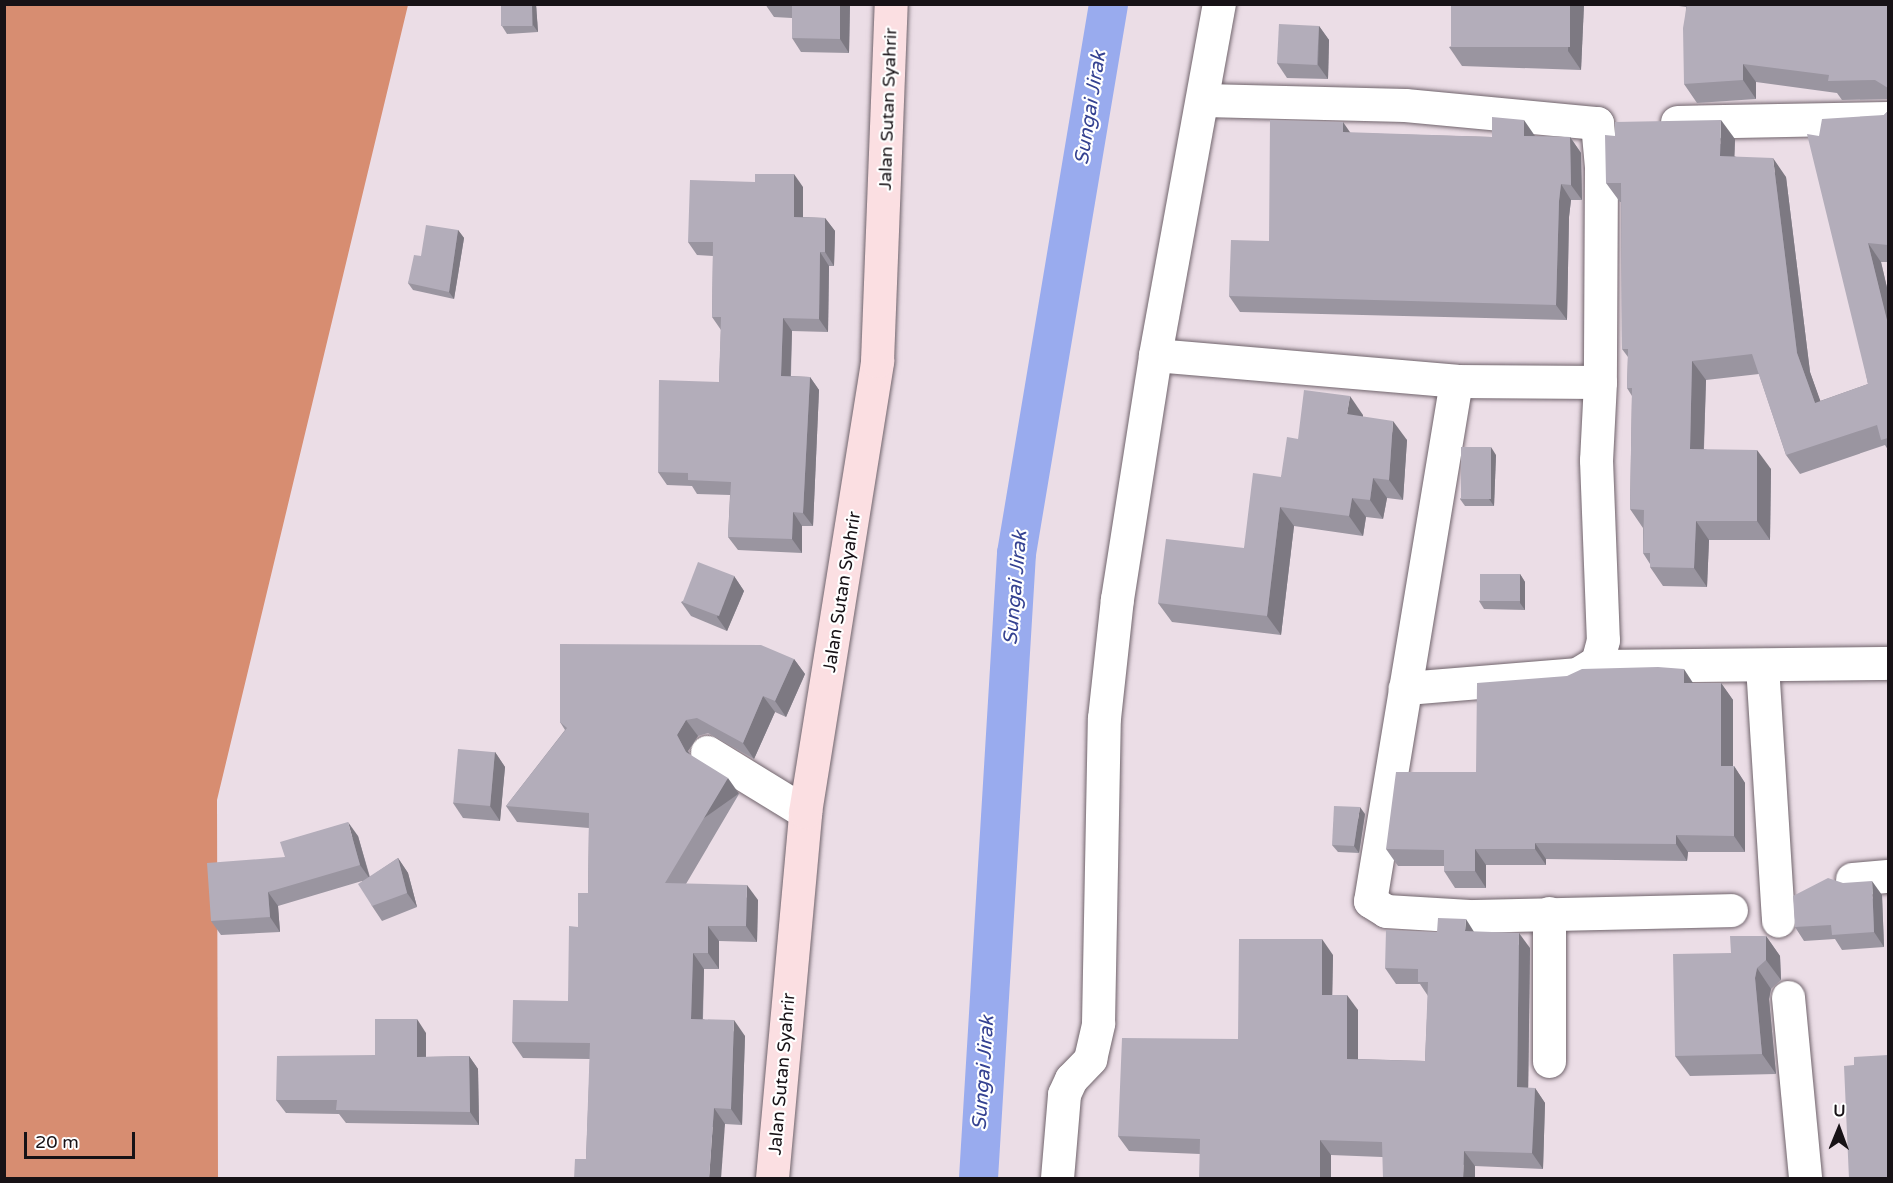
<!DOCTYPE html>
<style>
body{margin:0}
#map{position:relative;width:1893px;height:1183px;overflow:hidden;background:#ebdde6;font-family:"Varela Round",sans-serif}
div>[style]{position:absolute}
[style*='--x']{left:calc(var(--x)*1px);top:calc(var(--y)*1px);width:calc(var(--w)*1px);rotate:calc(var(--a)*1deg)}
.forest>*{inset:0;background:#d78d71}
.canal>*{height:39px;margin:-19.5px;padding:0 19.5px;transform-origin:19.5px;border-radius:19.5px;background:#99abee}
.roads{filter:drop-shadow(0 0 2px #70646c) drop-shadow(0 0 2px #70646c)}
.minor>*{height:33px;margin:-16.5px;padding:0 16.5px;transform-origin:16.5px;border-radius:16.5px;background:#fff}
.primary>*{height:33px;margin:-16.5px;padding:0 16.5px;transform-origin:16.5px;border-radius:16.5px;background:#fbdfe2}
.wall>*{inset:0;background:#9a95a0}
.shaded-wall>*{inset:0;background:#7d7982;transform-origin:0 0}
.building>*{inset:0;background:#b3adba;transform-origin:0 0}
span{translate:-50% -50%;white-space:nowrap;text-align:center;line-height:1.15;-webkit-text-stroke:4.5px #fff;paint-order:stroke}
.street-label{font-size:18px;color:#171216}
.water-label{font-size:20px;color:#354291;font-style:italic}
.frame{position:absolute;inset:0;border:6px solid #171216;pointer-events:none}
.north{position:absolute;left:1809px;top:1099px;width:60px;height:60px;-webkit-text-stroke:4px #fff;paint-order:stroke;rotate:1deg;font-size:16px;font-weight:700;line-height:24px;text-align:center;color:#171216}
.north::after{content:'';display:block;margin:auto;width:21px;height:27px;background:#171216;clip-path:polygon(50% 0,100% 100%,50% 72%,0 100%)}
.scale{position:absolute;left:24px;top:1132px;width:111px;height:27px;box-sizing:border-box;border:3px solid #171216;border-top:0;padding-left:8px;font-size:18px;line-height:21px;white-space:nowrap;color:#171216;-webkit-text-stroke:4px #fff;paint-order:stroke}
</style>
<div id="map">
<div class="forest">
<div style="clip-path:polygon(5px 5px,408px 5px,217px 800px,218px 1178px,5px 1178px)"></div>
</div>
<div class="canal">
<div style="--x:978;--y:1178;--w:626;--a:-86.52"></div>
<div style="--x:1016;--y:553;--w:557;--a:-80.49"></div>
</div>
<div class="roads">
<div class="minor">
<div style="--x:1204;--y:100;--w:201;--a:1.4"></div>
<div style="--x:1405;--y:105;--w:193;--a:5.4"></div>
<div style="--x:1597;--y:123;--w:44;--a:84.8"></div>
<div style="--x:1601;--y:167;--w:215;--a:90.3"></div>
<div style="--x:1677;--y:122;--w:211;--a:-1.1"></div>
<div style="--x:1155;--y:355;--w:302;--a:4.9"></div>
<div style="--x:1456;--y:381;--w:144;--a:0.4"></div>
<div style="--x:1600;--y:382;--w:78;--a:92.9"></div>
<div style="--x:1596;--y:460;--w:180;--a:87.8"></div>
<div style="--x:1603;--y:640;--w:23;--a:105"></div>
<div style="--x:1597;--y:662;--w:23;--a:149"></div>
<div style="--x:1577;--y:674;--w:173;--a:175.3"></div>
<div style="--x:1456;--y:381;--w:527;--a:99.39"></div>
<div style="--x:1370;--y:901;--w:19;--a:32"></div>
<div style="--x:1386;--y:911;--w:83;--a:3.4"></div>
<div style="--x:1469;--y:916;--w:262;--a:-1.3"></div>
<div style="--x:1762;--y:665;--w:256;--a:86.4"></div>
<div style="--x:1591;--y:666;--w:297;--a:-0.6"></div>
<div style="--x:707;--y:752;--w:115;--a:31.5"></div>
<div style="--x:1852;--y:879;--w:36;--a:-5"></div>
<div style="--x:1549;--y:913;--w:148;--a:90"></div>
<div style="--x:1788;--y:997;--w:182;--a:84.6"></div>
<div style="--x:1057;--y:1178;--w:84;--a:-85.2"></div>
<div style="--x:1064;--y:1094;--w:17;--a:-65"></div>
<div style="--x:1071;--y:1079;--w:28;--a:-46"></div>
<div style="--x:1090;--y:1059;--w:37;--a:-77"></div>
<div style="--x:1098;--y:1023;--w:305;--a:-88.9"></div>
<div style="--x:1104;--y:718;--w:120;--a:-83.8"></div>
<div style="--x:1117;--y:599;--w:247;--a:-81.1"></div>
<div style="--x:1155;--y:355;--w:357;--a:-79.7"></div>
</div>
<div class="primary">
<div style="--x:772;--y:1178;--w:367;--a:-84.8"></div>
<div style="--x:805;--y:812;--w:457;--a:-80.9"></div>
<div style="--x:877;--y:361;--w:357;--a:-87.8"></div>
</div>
</div>
<div class="wall">
<div style="clip-path:polygon(536px 4px,538px 32px,507px 34px,502px 26px)"></div>
<div style="clip-path:polygon(765px 4px,850px 4px,849px 53px,801px 52px,792px 38px,792px 18px,774px 17px)"></div>
<div style="clip-path:polygon(1584px 4px,1581px 70px,1462px 66px,1449px 47px)"></div>
<div style="clip-path:polygon(1665px 4px,1888px 4px,1888px 99px,1842px 100px,1837px 93px,1756px 82px,1756px 99px,1697px 103px,1684px 84px,1686px 7px)"></div>
<div style="clip-path:polygon(1319px 26px,1329px 40px,1328px 79px,1287px 78px,1277px 63px)"></div>
<div style="clip-path:polygon(1888px 111px,1888px 262px,1881px 262px,1888px 292px,1888px 450px,1885px 445px,1800px 474px,1786px 455px,1759px 374px,1706px 380px,1704px 449px,1771px 469px,1770px 540px,1709px 540px,1707px 587px,1663px 586px,1650px 567px,1650px 564px,1643px 553px,1643px 528px,1630px 509px,1632px 396px,1627px 388px,1628px 357px,1622px 349px,1621px 202px,1620px 202px,1606px 183px,1735px 139px,1734px 156px,1786px 177px,1810px 372px,1820px 401px,1868px 384px,1819px 136px,1884px 115px)"></div>
<div style="clip-path:polygon(1350px 133px,1492px 137px,1535px 136px,1570px 137px,1581px 153px,1582px 200px,1571px 200px,1569px 217px,1567px 320px,1240px 312px,1229px 296px,1269px 241px)"></div>
<div style="clip-path:polygon(803px 187px,803px 217px,825px 218px,835px 231px,834px 266px,829px 266px,828px 332px,792px 331px,791px 376px,810px 377px,819px 390px,813px 526px,802px 526px,802px 553px,738px 550px,728px 537px,730px 495px,697px 494px,692px 486px,667px 485px,658px 472px,719px 382px,721px 330px,712px 317px,713px 256px,697px 255px,688px 242px)"></div>
<div style="clip-path:polygon(458px 230px,464px 238px,454px 299px,413px 290px,408px 283px,421px 256px)"></div>
<div style="clip-path:polygon(1363px 415px,1363px 417px,1407px 440px,1403px 500px,1387px 498px,1383px 519px,1366px 517px,1363px 536px,1294px 526px,1281px 635px,1172px 622px,1158px 603px,1244px 548px,1281px 477px,1298px 439px)"></div>
<div style="clip-path:polygon(1496px 455px,1494px 506px,1465px 506px,1460px 499px)"></div>
<div style="clip-path:polygon(1520px 574px,1525px 582px,1525px 610px,1484px 609px,1479px 601px)"></div>
<div style="clip-path:polygon(734px 576px,744px 591px,727px 631px,691px 616px,681px 602px)"></div>
<div style="clip-path:polygon(794px 659px,805px 674px,786px 717px,775px 712px,754px 759px,708px 733px,698px 736px,688px 751px,690px 755px,739px 794px,686px 884px,758px 900px,757px 942px,719px 941px,719px 969px,704px 969px,703px 1019px,745px 1036px,742px 1125px,725px 1124px,586px 1159px,590px 1059px,523px 1058px,512px 1042px,568px 1001px,578px 927px,588px 893px,589px 828px,517px 822px,506px 806px,565px 730px,560px 722px)"></div>
<div style="clip-path:polygon(1567px 676px,1694px 683px,1721px 683px,1733px 700px,1733px 766px,1734px 766px,1745px 783px,1745px 852px,1688px 852px,1687px 861px,1546px 859px,1546px 865px,1486px 865px,1486px 888px,1455px 888px,1444px 871px,1444px 866px,1398px 866px,1386px 849px,1476px 772px)"></div>
<div style="clip-path:polygon(495px 752px,505px 767px,500px 821px,463px 818px,453px 803px)"></div>
<div style="clip-path:polygon(1365px 814px,1359px 853px,1338px 852px,1332px 845px)"></div>
<div style="clip-path:polygon(358px 836px,370px 877px,398px 858px,408px 873px,417px 907px,382px 921px,372px 906px,362px 881px,278px 906px,280px 932px,221px 935px,211px 921px,285px 857px)"></div>
<div style="clip-path:polygon(1882px 895px,1884px 947px,1842px 950px,1835px 939px,1804px 941px,1795px 927px)"></div>
<div style="clip-path:polygon(1437px 932px,1474px 932px,1530px 948px,1528px 1088px,1535px 1088px,1545px 1103px,1543px 1169px,1475px 1166px,1382px 1157px,1331px 1155px,1200px 1154px,1129px 1151px,1118px 1136px,1238px 1039px,1333px 955px,1332px 995px,1358px 1010px,1358px 1059px,1425px 1061px,1428px 996px,1420px 984px,1396px 984px,1385px 968px)"></div>
<div style="clip-path:polygon(1766px 936px,1780px 956px,1781px 980px,1771px 989px,1769px 999px,1776px 1074px,1690px 1076px,1675px 1056px,1731px 953px)"></div>
<div style="clip-path:polygon(426px 1033px,426px 1057px,469px 1056px,478px 1069px,479px 1125px,346px 1123px,339px 1114px,286px 1113px,276px 1100px,375px 1055px)"></div>
</div>
<div class="shaded-wall">
<div style="clip-path:polygon(532px 4px,536px 4px,538px 32px,533px 25px)"></div>
<div style="clip-path:polygon(840px 4px,850px 4px,849px 53px,840px 39px)"></div>
<div style="clip-path:polygon(1570px 4px,1584px 4px,1581px 70px,1568px 51px)"></div>
<div style="clip-path:polygon(1319px 26px,1329px 40px,1328px 79px,1318px 65px)"></div>
<div style="clip-path:polygon(1743px 64px,1756px 82px,1756px 99px,1743px 80px)"></div>
<div style="clip-path:polygon(1524px 120px,1535px 136px,1524px 136px)"></div>
<div style="clip-path:polygon(1721px 120px,1735px 139px,1734px 175px,1720px 156px)"></div>
<div style="clip-path:polygon(1343px 122px,1354px 138px,1343px 132px)"></div>
<div style="clip-path:polygon(1570px 137px,1581px 153px,1582px 200px,1571px 185px)"></div>
<div style="clip-path:polygon(1773px 158px,1786px 177px,1810px 372px,1828px 422px,1815px 403px,1797px 353px)"></div>
<div style="clip-path:polygon(794px 174px,803px 187px,803px 231px,794px 217px)"></div>
<div style="clip-path:polygon(1561px 184px,1571px 200px,1569px 217px,1567px 320px,1556px 305px,1559px 201px)"></div>
<div style="clip-path:polygon(825px 218px,835px 231px,834px 266px,825px 252px)"></div>
<div style="clip-path:polygon(458px 230px,464px 238px,454px 299px,449px 292px)"></div>
<div style="clip-path:polygon(1868px 243px,1881px 262px,1888px 292px,1888px 326px)"></div>
<div style="clip-path:polygon(820px 252px,829px 266px,828px 332px,819px 319px)"></div>
<div style="clip-path:polygon(783px 318px,792px 331px,790px 389px,781px 376px)"></div>
<div style="clip-path:polygon(1692px 361px,1706px 380px,1703px 468px,1690px 449px)"></div>
<div style="clip-path:polygon(810px 377px,819px 390px,813px 526px,803px 513px)"></div>
<div style="clip-path:polygon(1350px 396px,1363px 415px,1361px 434px,1347px 414px)"></div>
<div style="clip-path:polygon(1393px 421px,1407px 440px,1403px 500px,1389px 480px)"></div>
<div style="clip-path:polygon(1491px 447px,1496px 455px,1494px 506px,1489px 499px)"></div>
<div style="clip-path:polygon(1757px 450px,1771px 469px,1770px 540px,1757px 521px)"></div>
<div style="clip-path:polygon(1373px 478px,1387px 498px,1383px 519px,1370px 500px)"></div>
<div style="clip-path:polygon(1352px 498px,1366px 517px,1363px 536px,1349px 516px)"></div>
<div style="clip-path:polygon(1280px 507px,1294px 526px,1281px 635px,1267px 616px)"></div>
<div style="clip-path:polygon(793px 512px,802px 526px,802px 553px,792px 539px)"></div>
<div style="clip-path:polygon(1696px 521px,1709px 540px,1707px 587px,1694px 568px)"></div>
<div style="clip-path:polygon(1520px 574px,1525px 582px,1525px 610px,1520px 603px)"></div>
<div style="clip-path:polygon(734px 576px,744px 591px,727px 631px,717px 617px)"></div>
<div style="clip-path:polygon(794px 659px,805px 674px,786px 717px,775px 701px)"></div>
<div style="clip-path:polygon(1684px 669px,1695px 686px,1684px 683px)"></div>
<div style="clip-path:polygon(1721px 683px,1733px 700px,1733px 783px,1721px 766px)"></div>
<div style="clip-path:polygon(763px 696px,775px 712px,754px 759px,743px 743px)"></div>
<div style="clip-path:polygon(686px 720px,698px 736px,688px 751px,697px 768px,686px 752px,677px 735px)"></div>
<div style="clip-path:polygon(495px 752px,505px 767px,500px 821px,490px 806px)"></div>
<div style="clip-path:polygon(1734px 766px,1745px 783px,1745px 852px,1734px 836px)"></div>
<div style="left:728px;top:778px;width:19px;height:122px;rotate:55deg"></div>
<div style="clip-path:polygon(1360px 807px,1365px 814px,1359px 853px,1354px 846px)"></div>
<div style="clip-path:polygon(348px 822px,358px 836px,370px 879px,360px 865px)"></div>
<div style="clip-path:polygon(1676px 835px,1688px 852px,1687px 861px,1676px 844px)"></div>
<div style="clip-path:polygon(1535px 843px,1546px 859px,1546px 865px,1535px 849px)"></div>
<div style="clip-path:polygon(1475px 849px,1486px 865px,1486px 888px,1475px 871px)"></div>
<div style="clip-path:polygon(398px 858px,408px 873px,417px 907px,407px 893px)"></div>
<div style="clip-path:polygon(1872px 881px,1882px 895px,1884px 947px,1874px 932px)"></div>
<div style="clip-path:polygon(747px 885px,758px 900px,757px 942px,746px 926px)"></div>
<div style="clip-path:polygon(268px 892px,278px 906px,280px 932px,270px 917px)"></div>
<div style="clip-path:polygon(1466px 919px,1476px 935px,1465px 931px)"></div>
<div style="clip-path:polygon(708px 926px,719px 941px,719px 969px,708px 953px)"></div>
<div style="clip-path:polygon(1519px 933px,1530px 948px,1528px 1103px,1517px 1087px)"></div>
<div style="clip-path:polygon(1766px 936px,1780px 956px,1781px 980px,1766px 960px)"></div>
<div style="clip-path:polygon(1322px 939px,1333px 955px,1332px 1010px,1322px 995px)"></div>
<div style="clip-path:polygon(693px 953px,704px 969px,702px 1034px,691px 1019px)"></div>
<div style="clip-path:polygon(1757px 968px,1771px 989px,1769px 999px,1776px 1074px,1762px 1054px,1755px 978px)"></div>
<div style="clip-path:polygon(1347px 995px,1358px 1010px,1358px 1074px,1347px 1059px)"></div>
<div style="clip-path:polygon(417px 1019px,426px 1033px,426px 1070px,417px 1057px)"></div>
<div style="clip-path:polygon(734px 1020px,745px 1036px,742px 1125px,731px 1109px)"></div>
<div style="clip-path:polygon(469px 1056px,478px 1069px,479px 1125px,470px 1112px)"></div>
<div style="clip-path:polygon(1535px 1088px,1545px 1103px,1543px 1169px,1532px 1153px)"></div>
<div style="clip-path:polygon(714px 1108px,725px 1124px,721px 1179px,709px 1179px)"></div>
<div style="clip-path:polygon(1320px 1140px,1331px 1155px,1331px 1179px,1320px 1179px)"></div>
<div style="clip-path:polygon(1464px 1151px,1475px 1166px,1475px 1179px,1463px 1179px)"></div>
</div>
<div class="building">
<div style="left:501px;top:4px;width:31px;height:22px"></div>
<div style="clip-path:polygon(785px 4px,840px 4px,840px 39px,792px 38px,792px 5px)"></div>
<div style="left:1451px;top:4px;width:119px;height:43px"></div>
<div style="clip-path:polygon(1687px 4px,1888px 4px,1888px 88px,1875px 80px,1828px 81px,1829px 75px,1743px 64px,1743px 80px,1684px 84px,1683px 28px)"></div>
<div style="left:1279px;top:24px;width:40px;height:39px;rotate:3deg"></div>
<div style="clip-path:polygon(1888px 111px,1888px 245px,1868px 243px,1888px 324px,1888px 438px,1881px 440px,1877px 425px,1786px 455px,1752px 354px,1692px 361px,1690px 449px,1757px 450px,1757px 521px,1696px 521px,1694px 568px,1650px 567px,1650px 553px,1643px 553px,1644px 510px,1630px 509px,1632px 388px,1627px 388px,1628px 349px,1622px 349px,1621px 183px,1606px 183px,1605px 135px,1615px 136px,1615px 122px,1721px 120px,1720px 156px,1773px 158px,1797px 353px,1815px 403px,1868px 384px,1807px 134px,1819px 136px,1822px 119px,1884px 115px)"></div>
<div style="clip-path:polygon(1492px 117px,1524px 120px,1524px 136px,1570px 137px,1571px 185px,1561px 184px,1559px 201px,1556px 305px,1229px 296px,1231px 240px,1269px 241px,1270px 120px,1343px 122px,1343px 132px,1492px 137px)"></div>
<div style="clip-path:polygon(755px 174px,794px 174px,794px 217px,825px 218px,825px 252px,820px 252px,819px 319px,783px 318px,781px 376px,810px 377px,803px 513px,793px 512px,792px 539px,728px 537px,731px 482px,688px 480px,688px 473px,658px 472px,659px 380px,719px 382px,721px 317px,712px 317px,713px 242px,688px 242px,690px 180px,755px 182px)"></div>
<div style="clip-path:polygon(426px 225px,458px 230px,449px 292px,408px 283px,414px 255px,421px 256px)"></div>
<div style="clip-path:polygon(1304px 390px,1350px 396px,1347px 414px,1393px 421px,1389px 480px,1373px 478px,1370px 500px,1352px 498px,1349px 516px,1280px 507px,1267px 616px,1158px 603px,1166px 539px,1244px 548px,1253px 473px,1281px 477px,1287px 437px,1298px 439px)"></div>
<div style="left:1461px;top:447px;width:30px;height:52px"></div>
<div style="left:698px;top:562px;width:39px;height:43px;rotate:21deg"></div>
<div style="left:1480px;top:574px;width:40px;height:27px"></div>
<div style="clip-path:polygon(560px 644px,761px 645px,794px 659px,775px 701px,763px 696px,743px 743px,697px 718px,686px 720px,677px 735px,686px 752px,728px 778px,665px 883px,747px 885px,746px 926px,708px 926px,708px 953px,693px 953px,691px 1019px,734px 1020px,731px 1109px,714px 1108px,709px 1179px,574px 1179px,575px 1159px,586px 1159px,590px 1043px,512px 1042px,513px 1000px,568px 1001px,569px 926px,578px 927px,578px 893px,588px 893px,589px 813px,506px 806px,567px 728px,560px 722px)"></div>
<div style="clip-path:polygon(1658px 667px,1684px 669px,1684px 683px,1721px 683px,1721px 766px,1734px 766px,1734px 836px,1676px 835px,1676px 844px,1535px 843px,1535px 849px,1475px 849px,1475px 871px,1444px 871px,1444px 850px,1386px 849px,1396px 772px,1476px 772px,1477px 683px,1567px 676px,1582px 669px)"></div>
<div style="left:458px;top:749px;width:37px;height:54px;rotate:5deg"></div>
<div style="clip-path:polygon(1334px 806px,1360px 807px,1354px 846px,1332px 845px)"></div>
<div style="clip-path:polygon(348px 822px,360px 865px,268px 892px,270px 917px,211px 921px,207px 863px,285px 857px,280px 842px)"></div>
<div style="clip-path:polygon(398px 858px,407px 893px,372px 906px,358px 884px)"></div>
<div style="clip-path:polygon(1828px 878px,1843px 883px,1872px 881px,1874px 932px,1832px 935px,1831px 925px,1795px 927px,1793px 896px)"></div>
<div style="clip-path:polygon(1438px 918px,1466px 919px,1465px 931px,1519px 933px,1517px 1087px,1535px 1088px,1532px 1153px,1464px 1151px,1463px 1179px,1383px 1179px,1382px 1142px,1320px 1140px,1320px 1179px,1199px 1179px,1200px 1139px,1118px 1136px,1122px 1038px,1238px 1039px,1239px 939px,1322px 939px,1322px 995px,1347px 995px,1347px 1059px,1425px 1061px,1428px 982px,1418px 982px,1418px 969px,1385px 968px,1386px 930px,1437px 932px)"></div>
<div style="clip-path:polygon(1730px 936px,1766px 936px,1766px 960px,1757px 968px,1755px 978px,1762px 1054px,1675px 1056px,1673px 954px,1731px 953px)"></div>
<div style="clip-path:polygon(375px 1019px,417px 1019px,417px 1057px,469px 1056px,470px 1112px,336px 1110px,337px 1100px,276px 1100px,277px 1056px,375px 1055px)"></div>
<div style="clip-path:polygon(1888px 1055px,1888px 1179px,1849px 1179px,1844px 1066px,1854px 1065px,1854px 1057px)"></div>
</div>
<div class="street-label">
<span style="left:888px;top:109px;rotate:-88deg">Jalan Sutan Syahrir</span>
<span style="left:842px;top:592px;rotate:-81deg">Jalan Sutan Syahrir</span>
<span style="left:782px;top:1074px;rotate:-85deg">Jalan Sutan Syahrir</span>
</div>
<div class="water-label">
<span style="left:1091px;top:108px;rotate:-81deg">Sungai Jirak</span>
<span style="left:1016px;top:588px;rotate:-85deg">Sungai Jirak</span>
<span style="left:984px;top:1073px;rotate:-86deg">Sungai Jirak</span>
</div>
<div class="frame"></div>
<div class="north">U</div>
<div class="scale">20 m</div>
</div>
